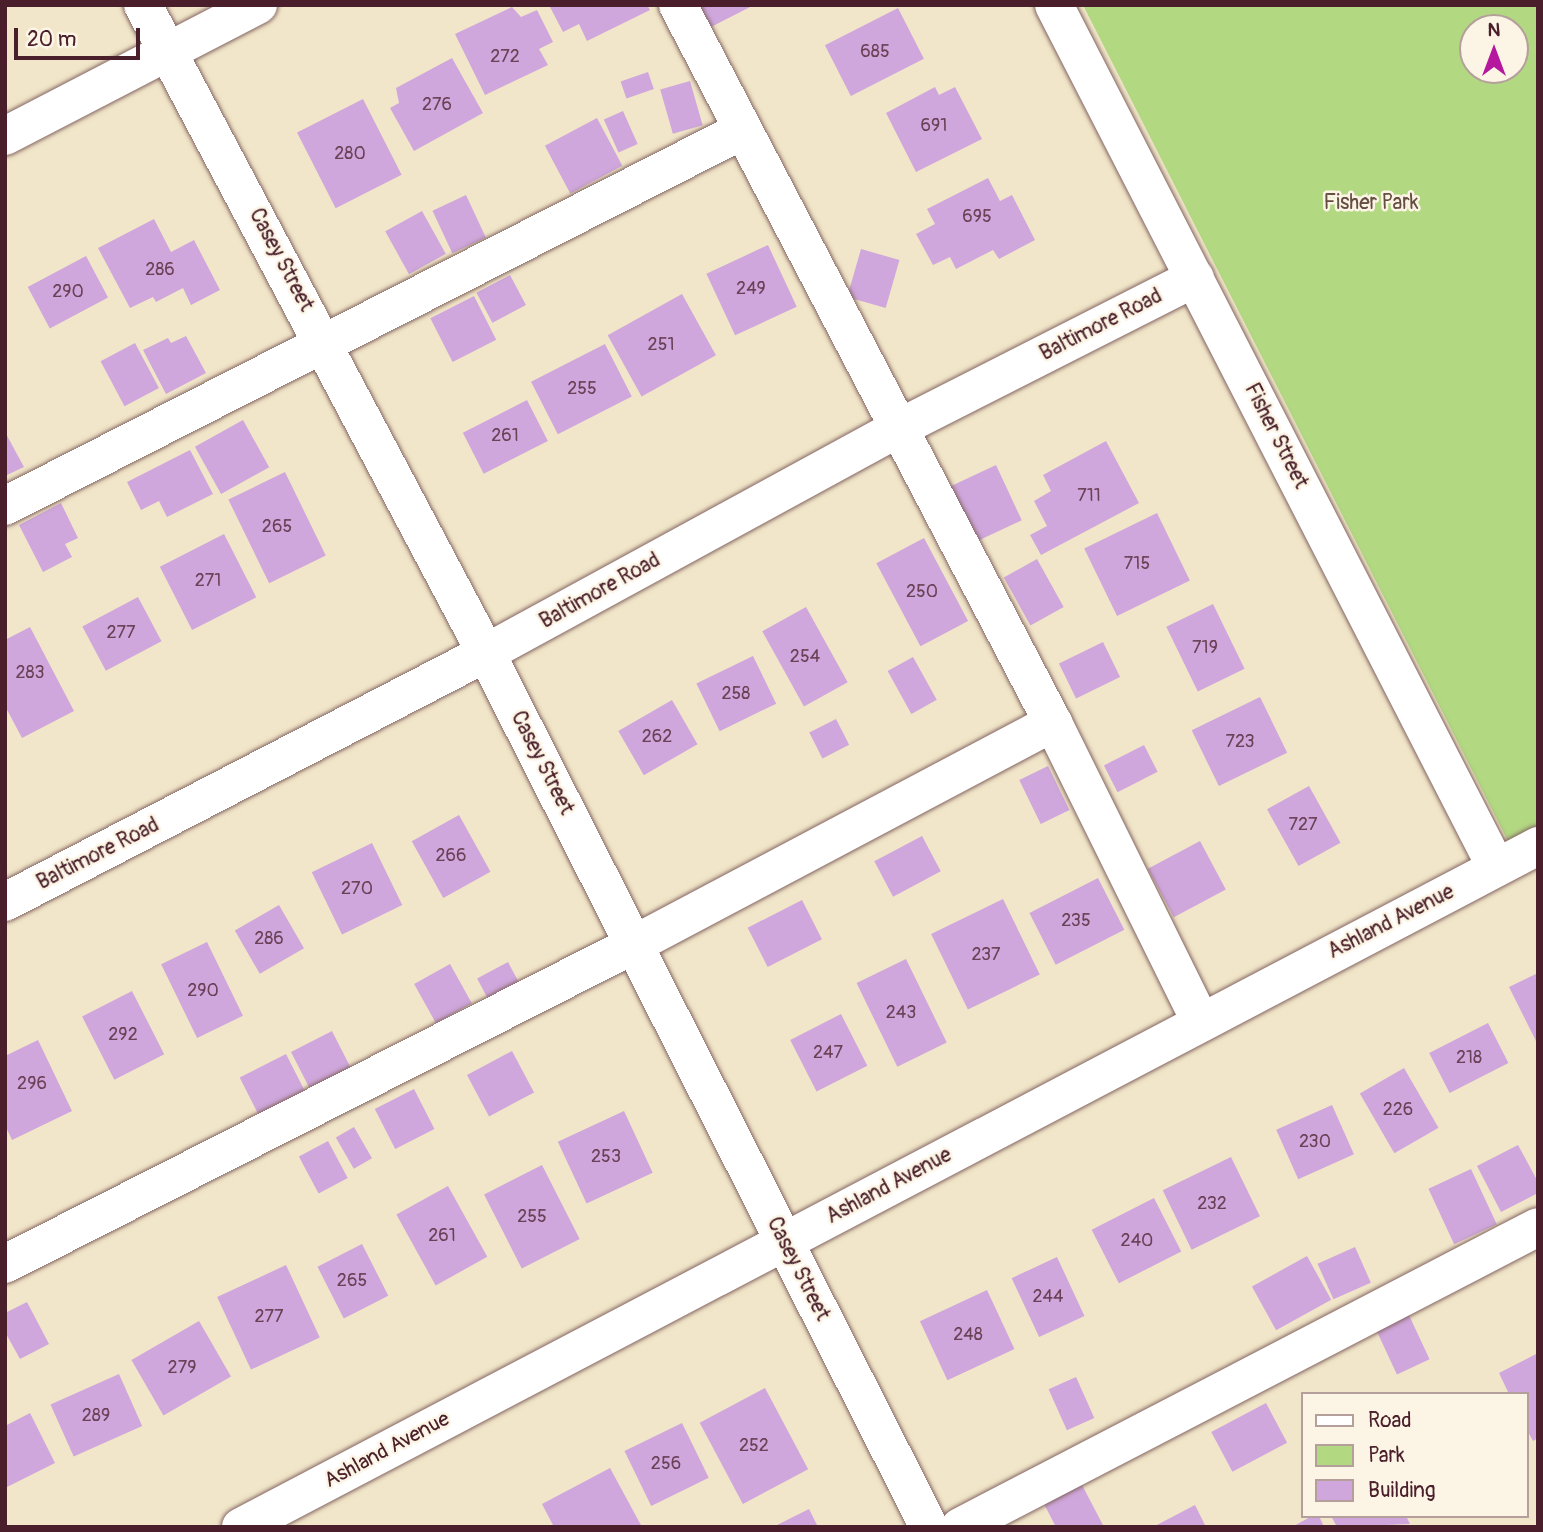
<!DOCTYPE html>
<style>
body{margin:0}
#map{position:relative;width:1543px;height:1532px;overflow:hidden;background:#f1e6c9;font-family:Pangolin,sans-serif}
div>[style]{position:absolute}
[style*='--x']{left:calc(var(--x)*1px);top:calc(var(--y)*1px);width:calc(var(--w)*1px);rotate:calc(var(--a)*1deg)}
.green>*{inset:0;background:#b2d882}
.building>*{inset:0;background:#cfa7dc;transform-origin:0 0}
.roads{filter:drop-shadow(0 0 2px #846562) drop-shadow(0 0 2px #846562)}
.minor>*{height:38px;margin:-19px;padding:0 19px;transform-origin:19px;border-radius:19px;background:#fff}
span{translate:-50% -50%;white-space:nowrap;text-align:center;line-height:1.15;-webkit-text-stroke:5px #fcf5e5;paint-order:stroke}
.number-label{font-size:18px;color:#6b4157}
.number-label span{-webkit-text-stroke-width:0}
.park-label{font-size:21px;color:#644d41}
.street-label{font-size:21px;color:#4a1f2b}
.frame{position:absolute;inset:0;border:7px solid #4a1f2b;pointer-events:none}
.legend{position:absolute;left:1301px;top:1392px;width:228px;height:126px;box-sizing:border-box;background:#fcf5e5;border:2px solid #b59f9b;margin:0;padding:9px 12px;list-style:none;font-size:21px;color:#4a1f2b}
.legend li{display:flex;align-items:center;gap:14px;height:35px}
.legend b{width:35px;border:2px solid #b59f9b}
.north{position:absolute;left:1459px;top:14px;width:70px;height:70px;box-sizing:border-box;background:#fcf5e5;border:2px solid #b59f9b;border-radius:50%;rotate:0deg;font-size:19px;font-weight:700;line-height:28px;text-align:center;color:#4a1f2b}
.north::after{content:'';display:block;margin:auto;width:24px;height:32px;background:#b5179e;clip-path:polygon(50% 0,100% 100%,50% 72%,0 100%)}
.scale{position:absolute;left:14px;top:28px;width:126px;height:32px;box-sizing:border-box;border:4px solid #4a1f2b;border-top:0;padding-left:9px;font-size:21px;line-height:24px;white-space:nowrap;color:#4a1f2b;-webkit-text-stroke:5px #fcf5e5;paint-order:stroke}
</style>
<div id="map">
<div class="green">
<div style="clip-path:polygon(evenodd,1083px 5px,1538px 5px,1538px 825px,1508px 841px,1083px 5px,1473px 28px,1515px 28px,1515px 70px,1473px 70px,1473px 28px)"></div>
</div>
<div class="building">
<div style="clip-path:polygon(549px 5px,647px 5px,650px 10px,587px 41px,579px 24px,563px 32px)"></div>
<div style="clip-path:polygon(697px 5px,754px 5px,709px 28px)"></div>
<div style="clip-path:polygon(512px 7px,521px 17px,537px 10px,553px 42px,539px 49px,548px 65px,485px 95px,455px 34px)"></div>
<div style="left:898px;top:8px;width:57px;height:82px;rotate:63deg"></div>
<div style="clip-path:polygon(452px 58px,483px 113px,414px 151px,390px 108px,399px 103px,396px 88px)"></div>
<div style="left:648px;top:72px;width:18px;height:29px;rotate:71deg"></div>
<div style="left:690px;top:81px;width:46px;height:31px;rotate:74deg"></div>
<div style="clip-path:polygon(935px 87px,939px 95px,955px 87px,982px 139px,916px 172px,886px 113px)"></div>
<div style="left:363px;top:99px;width:85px;height:74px;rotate:63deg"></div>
<div style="left:623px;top:111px;width:36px;height:21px;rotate:66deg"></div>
<div style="left:597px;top:118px;width:54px;height:59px;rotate:62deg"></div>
<div style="clip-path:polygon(988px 178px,1000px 201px,1012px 195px,1035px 240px,999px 259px,993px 250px,956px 269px,950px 257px,933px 265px,916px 234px,935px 224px,927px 209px)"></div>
<div style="left:466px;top:195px;width:47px;height:37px;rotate:65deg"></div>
<div style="left:422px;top:211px;width:49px;height:42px;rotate:61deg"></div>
<div style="clip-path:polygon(154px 219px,171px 252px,194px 240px,220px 290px,191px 305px,183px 288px,156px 302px,153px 297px,130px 308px,98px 248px)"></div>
<div style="left:768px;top:245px;width:68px;height:68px;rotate:65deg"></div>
<div style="left:861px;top:249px;width:40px;height:50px;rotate:16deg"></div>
<div style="left:86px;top:256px;width:47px;height:66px;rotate:62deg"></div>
<div style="left:510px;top:275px;width:34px;height:38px;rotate:62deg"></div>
<div style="left:682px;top:294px;width:70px;height:85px;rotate:61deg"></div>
<div style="left:474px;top:296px;width:49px;height:49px;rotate:63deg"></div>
<div style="clip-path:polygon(186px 336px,206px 373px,166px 394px,143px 350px,168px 338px,171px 343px)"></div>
<div style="left:135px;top:343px;width:51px;height:39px;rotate:62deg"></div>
<div style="left:605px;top:344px;width:59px;height:83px;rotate:63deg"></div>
<div style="left:527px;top:400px;width:46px;height:72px;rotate:63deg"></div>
<div style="left:243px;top:420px;width:54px;height:55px;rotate:61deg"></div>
<div style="clip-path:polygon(5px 432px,24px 467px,5px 476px)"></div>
<div style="clip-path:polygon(1106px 441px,1139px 503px,1041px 555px,1030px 535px,1047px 526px,1034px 501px,1051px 491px,1043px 475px)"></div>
<div style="clip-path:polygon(190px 450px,213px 494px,167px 517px,159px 501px,141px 510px,127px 482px)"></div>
<div style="left:996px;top:465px;width:61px;height:53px;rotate:65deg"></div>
<div style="left:285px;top:472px;width:93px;height:63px;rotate:64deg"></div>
<div style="clip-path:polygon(61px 503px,78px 538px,65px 544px,72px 557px,43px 572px,19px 525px)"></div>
<div style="left:1157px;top:513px;width:75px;height:81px;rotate:64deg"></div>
<div style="left:224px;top:534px;width:71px;height:72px;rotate:63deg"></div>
<div style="left:924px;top:538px;width:94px;height:54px;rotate:62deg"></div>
<div style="left:1037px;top:559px;width:55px;height:38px;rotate:61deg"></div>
<div style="left:138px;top:597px;width:50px;height:63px;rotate:62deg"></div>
<div style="left:1213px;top:604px;width:72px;height:52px;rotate:64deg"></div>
<div style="left:806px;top:607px;width:86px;height:50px;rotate:61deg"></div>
<div style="clip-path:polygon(30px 627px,74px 711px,22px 738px,5px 706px,5px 640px)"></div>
<div style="left:1103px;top:642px;width:39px;height:49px;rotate:64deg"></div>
<div style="left:753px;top:656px;width:53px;height:63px;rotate:64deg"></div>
<div style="left:913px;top:657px;width:49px;height:29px;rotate:61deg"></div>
<div style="left:1260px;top:697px;width:62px;height:76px;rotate:64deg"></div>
<div style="left:672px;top:700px;width:51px;height:62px;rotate:60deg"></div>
<div style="left:836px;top:719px;width:29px;height:30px;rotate:63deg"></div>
<div style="left:1144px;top:745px;width:30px;height:45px;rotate:63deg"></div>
<div style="left:1048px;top:766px;width:49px;height:32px;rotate:64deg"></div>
<div style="left:1309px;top:786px;width:65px;height:48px;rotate:61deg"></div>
<div style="left:459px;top:815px;width:65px;height:54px;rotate:61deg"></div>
<div style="left:922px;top:836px;width:40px;height:54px;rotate:62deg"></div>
<div style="left:1200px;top:841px;width:55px;height:59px;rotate:62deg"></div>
<div style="left:372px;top:843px;width:69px;height:67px;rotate:64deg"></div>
<div style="left:1098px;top:878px;width:58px;height:77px;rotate:63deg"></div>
<div style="left:1003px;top:899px;width:84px;height:80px;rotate:64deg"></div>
<div style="left:802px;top:900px;width:44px;height:61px;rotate:63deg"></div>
<div style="left:279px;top:905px;width:50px;height:51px;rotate:60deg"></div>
<div style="left:207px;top:942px;width:82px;height:51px;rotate:64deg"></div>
<div style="left:906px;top:959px;width:93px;height:55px;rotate:64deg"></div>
<div style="left:508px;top:962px;width:26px;height:35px;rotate:62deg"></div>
<div style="left:450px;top:964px;width:45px;height:41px;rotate:61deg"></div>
<div style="clip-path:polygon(1538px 973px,1538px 1045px,1509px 987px)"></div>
<div style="left:132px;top:991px;width:71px;height:56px;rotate:63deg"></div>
<div style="left:841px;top:1014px;width:58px;height:57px;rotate:63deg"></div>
<div style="left:1488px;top:1023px;width:45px;height:66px;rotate:63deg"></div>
<div style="left:332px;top:1031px;width:46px;height:46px;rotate:63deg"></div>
<div style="clip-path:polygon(38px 1040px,72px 1111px,12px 1140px,5px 1125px,5px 1056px)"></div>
<div style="left:512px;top:1051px;width:47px;height:51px;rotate:62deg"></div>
<div style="left:286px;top:1054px;width:47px;height:52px;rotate:63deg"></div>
<div style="left:1404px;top:1068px;width:69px;height:51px;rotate:60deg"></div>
<div style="left:414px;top:1089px;width:45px;height:44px;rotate:63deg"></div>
<div style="left:1332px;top:1105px;width:54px;height:61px;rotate:66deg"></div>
<div style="left:624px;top:1111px;width:68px;height:73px;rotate:65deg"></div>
<div style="left:354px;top:1127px;width:36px;height:21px;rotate:60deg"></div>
<div style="left:328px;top:1141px;width:42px;height:33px;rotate:62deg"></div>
<div style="clip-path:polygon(1518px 1145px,1538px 1182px,1538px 1193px,1501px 1212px,1477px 1166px)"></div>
<div style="left:1231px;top:1157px;width:66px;height:76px;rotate:64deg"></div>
<div style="left:542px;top:1165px;width:83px;height:65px;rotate:63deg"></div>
<div style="left:1471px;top:1169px;width:61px;height:47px;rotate:65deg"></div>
<div style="left:448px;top:1186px;width:81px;height:59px;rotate:61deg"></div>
<div style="left:1154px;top:1198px;width:60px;height:70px;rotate:63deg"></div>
<div style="left:362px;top:1244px;width:58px;height:50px;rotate:63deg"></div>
<div style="left:1355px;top:1247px;width:39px;height:41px;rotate:66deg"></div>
<div style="left:1307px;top:1256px;width:50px;height:63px;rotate:61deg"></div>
<div style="left:1057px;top:1257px;width:65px;height:50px;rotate:65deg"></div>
<div style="left:286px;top:1265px;width:80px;height:76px;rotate:65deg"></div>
<div style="left:987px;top:1290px;width:65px;height:74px;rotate:65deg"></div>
<div style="clip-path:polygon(27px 1302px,49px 1344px,20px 1359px,5px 1332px,5px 1313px)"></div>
<div style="left:1408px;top:1313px;width:51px;height:36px;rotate:65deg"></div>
<div style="left:199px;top:1321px;width:64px;height:78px;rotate:60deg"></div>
<div style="clip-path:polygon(1538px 1353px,1538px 1438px,1533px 1441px,1527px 1430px,1527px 1394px,1509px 1394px,1499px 1373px)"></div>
<div style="left:119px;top:1374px;width:57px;height:75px;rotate:66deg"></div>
<div style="left:1076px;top:1377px;width:45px;height:30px;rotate:66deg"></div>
<div style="left:765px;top:1388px;width:92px;height:74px;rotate:62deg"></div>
<div style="left:1266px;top:1403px;width:45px;height:62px;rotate:62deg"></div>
<div style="clip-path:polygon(30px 1413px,55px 1463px,5px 1488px,5px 1426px)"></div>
<div style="left:682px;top:1423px;width:61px;height:64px;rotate:64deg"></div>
<div style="clip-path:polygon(610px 1468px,642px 1527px,554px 1527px,542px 1504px)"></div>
<div style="clip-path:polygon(1081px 1483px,1104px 1527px,1056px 1527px,1044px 1504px)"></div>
<div style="clip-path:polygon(1195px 1505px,1206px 1527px,1153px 1527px)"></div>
<div style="clip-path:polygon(809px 1509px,818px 1527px,773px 1527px)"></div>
<div style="clip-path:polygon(1312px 1516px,1319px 1516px,1324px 1527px,1292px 1527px)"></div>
<div style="clip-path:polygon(1331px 1516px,1406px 1516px,1410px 1524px,1337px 1527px)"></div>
</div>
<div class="roads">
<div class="minor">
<div style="--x:143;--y:5;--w:733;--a:62.11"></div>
<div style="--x:486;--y:653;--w:980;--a:63.12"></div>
<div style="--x:678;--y:5;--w:810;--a:62.42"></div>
<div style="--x:1053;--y:723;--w:332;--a:63.7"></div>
<div style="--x:1054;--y:5;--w:969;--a:62.85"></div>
<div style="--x:5;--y:136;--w:285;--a:-27.4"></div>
<div style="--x:5;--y:506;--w:828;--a:-27"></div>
<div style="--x:5;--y:902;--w:542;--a:-27.37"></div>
<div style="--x:486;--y:653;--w:468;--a:-28.6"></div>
<div style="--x:897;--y:429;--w:334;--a:-26.9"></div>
<div style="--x:5;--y:1264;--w:707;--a:-26.93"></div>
<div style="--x:635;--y:944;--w:473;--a:-27.9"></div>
<div style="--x:241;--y:1527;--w:1465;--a:-27.7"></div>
<div style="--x:960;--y:1527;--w:651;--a:-27.43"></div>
</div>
</div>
<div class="number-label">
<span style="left:875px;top:52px">685</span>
<span style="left:505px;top:57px">272</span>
<span style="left:437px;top:105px">276</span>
<span style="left:934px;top:126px">691</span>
<span style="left:350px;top:154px">280</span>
<span style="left:977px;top:217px">695</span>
<span style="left:160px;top:270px">286</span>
<span style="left:751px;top:289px">249</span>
<span style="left:68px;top:292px">290</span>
<span style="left:661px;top:345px">251</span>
<span style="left:582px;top:389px">255</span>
<span style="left:505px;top:436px">261</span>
<span style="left:1089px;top:496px">711</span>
<span style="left:277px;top:527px">265</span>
<span style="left:1137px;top:564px">715</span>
<span style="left:208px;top:581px">271</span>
<span style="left:922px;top:592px">250</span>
<span style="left:121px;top:633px">277</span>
<span style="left:1205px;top:648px">719</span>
<span style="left:805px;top:657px">254</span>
<span style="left:30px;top:673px">283</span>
<span style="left:736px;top:694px">258</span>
<span style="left:657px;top:737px">262</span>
<span style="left:1240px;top:742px">723</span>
<span style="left:1303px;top:825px">727</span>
<span style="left:451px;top:856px">266</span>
<span style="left:357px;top:889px">270</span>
<span style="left:1076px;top:921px">235</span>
<span style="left:269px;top:939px">286</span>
<span style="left:986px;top:955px">237</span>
<span style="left:203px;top:991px">290</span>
<span style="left:901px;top:1013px">243</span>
<span style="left:123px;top:1035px">292</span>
<span style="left:828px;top:1053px">247</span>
<span style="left:1469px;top:1058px">218</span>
<span style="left:32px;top:1084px">296</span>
<span style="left:1398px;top:1110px">226</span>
<span style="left:1315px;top:1142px">230</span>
<span style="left:606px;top:1157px">253</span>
<span style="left:1212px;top:1204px">232</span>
<span style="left:532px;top:1217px">255</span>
<span style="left:442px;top:1236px">261</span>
<span style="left:1137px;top:1241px">240</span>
<span style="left:352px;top:1281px">265</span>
<span style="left:1048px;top:1297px">244</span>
<span style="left:269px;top:1317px">277</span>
<span style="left:968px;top:1335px">248</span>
<span style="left:182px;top:1368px">279</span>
<span style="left:96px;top:1416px">289</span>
<span style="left:754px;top:1446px">252</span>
<span style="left:666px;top:1464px">256</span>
</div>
<div class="park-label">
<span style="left:1371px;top:203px">Fisher Park</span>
</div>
<div class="street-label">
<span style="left:281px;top:260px;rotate:62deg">Casey Street</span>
<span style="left:1101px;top:325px;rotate:-27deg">Baltimore Road</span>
<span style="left:1276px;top:436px;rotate:63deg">Fisher Street</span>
<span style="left:600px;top:591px;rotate:-29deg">Baltimore Road</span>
<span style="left:542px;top:763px;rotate:63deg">Casey Street</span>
<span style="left:98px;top:854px;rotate:-27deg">Baltimore Road</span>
<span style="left:1391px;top:922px;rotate:-27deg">Ashland Avenue</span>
<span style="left:889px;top:1186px;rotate:-28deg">Ashland Avenue</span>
<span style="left:798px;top:1269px;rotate:63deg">Casey Street</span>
<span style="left:387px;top:1450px;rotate:-28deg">Ashland Avenue</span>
</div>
<div class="frame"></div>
<ul class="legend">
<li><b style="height:9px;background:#fff"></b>Road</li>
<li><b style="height:19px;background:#b2d882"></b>Park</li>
<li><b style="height:19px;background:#cfa7dc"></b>Building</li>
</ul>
<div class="north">N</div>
<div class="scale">20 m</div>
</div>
